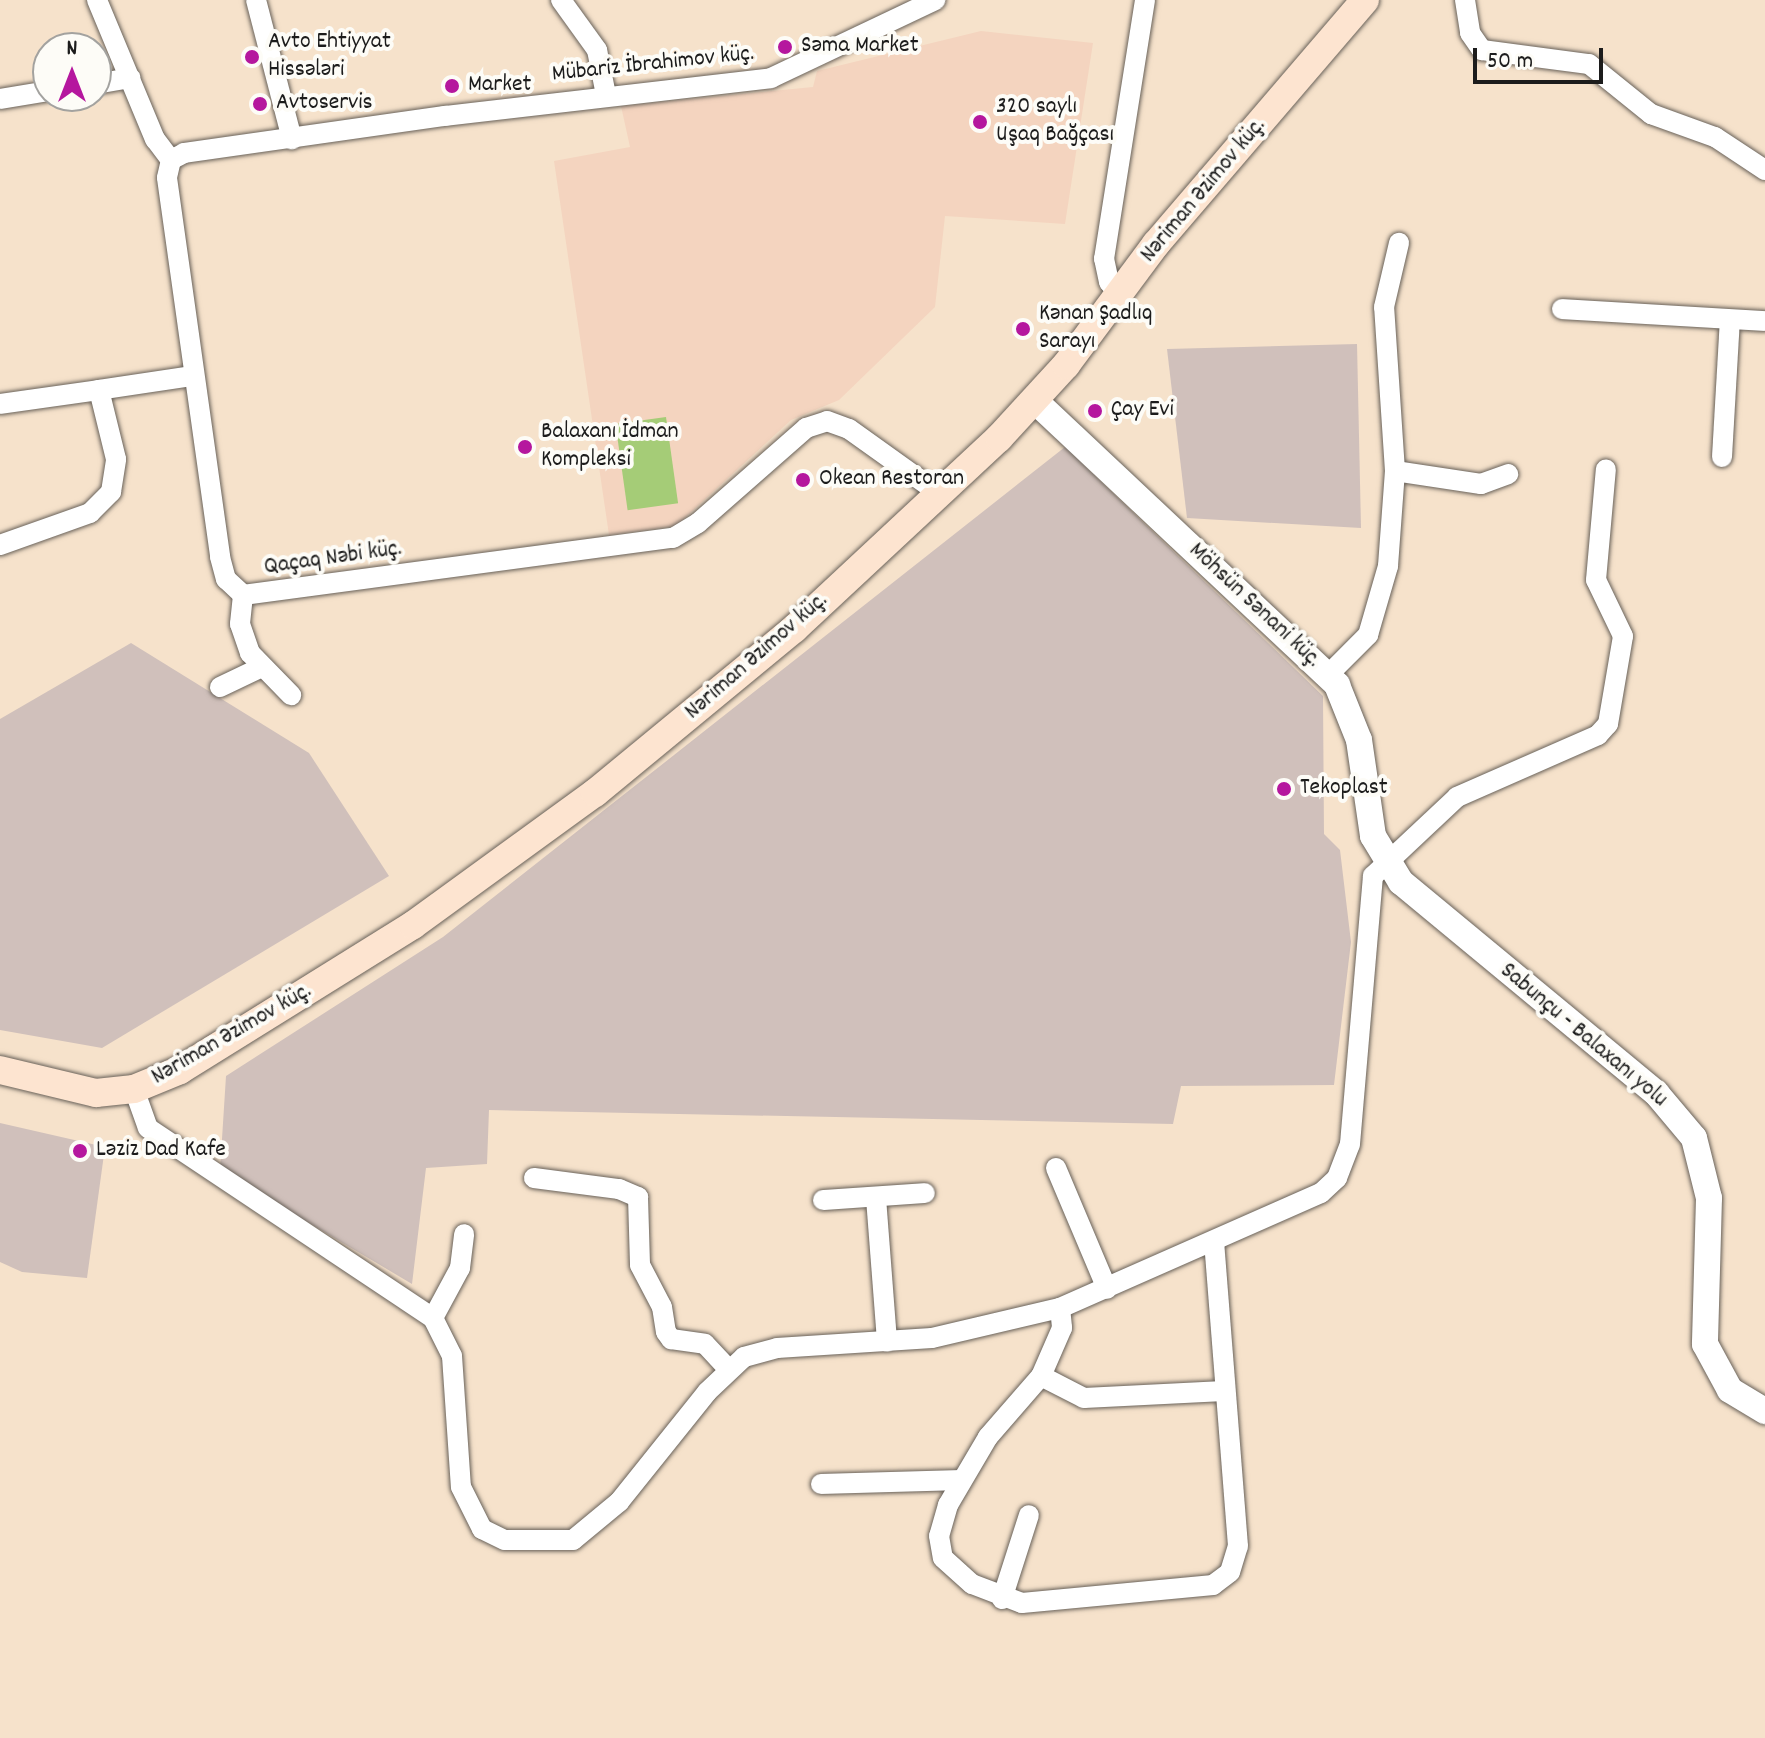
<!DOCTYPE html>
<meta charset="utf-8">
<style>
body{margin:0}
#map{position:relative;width:1765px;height:1738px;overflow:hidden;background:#f6e2cb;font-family:Dekko,sans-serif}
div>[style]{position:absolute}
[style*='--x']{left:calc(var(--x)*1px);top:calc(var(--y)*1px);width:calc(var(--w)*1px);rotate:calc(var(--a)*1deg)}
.built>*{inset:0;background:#f4d4bf}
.industrial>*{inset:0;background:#d0c0bb}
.green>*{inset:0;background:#a5cc77;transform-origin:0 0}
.roads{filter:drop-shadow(0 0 2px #686159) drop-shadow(0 0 2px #686159)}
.minor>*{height:20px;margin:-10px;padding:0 10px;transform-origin:10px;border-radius:10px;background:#fff}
.tertiary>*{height:26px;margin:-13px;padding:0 13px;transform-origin:13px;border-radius:13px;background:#fff}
.secondary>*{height:28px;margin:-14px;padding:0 14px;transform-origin:14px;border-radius:14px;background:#fde4d0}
.dots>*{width:22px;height:22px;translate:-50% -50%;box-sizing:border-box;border:4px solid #fdfcf7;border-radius:50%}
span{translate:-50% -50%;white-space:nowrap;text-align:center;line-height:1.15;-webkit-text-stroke:8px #fdfcf7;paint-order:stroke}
.poi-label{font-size:24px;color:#1c1c1c}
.left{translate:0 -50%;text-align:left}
.street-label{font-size:24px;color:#1c1c1c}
.north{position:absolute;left:32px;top:32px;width:80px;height:80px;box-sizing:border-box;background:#fdfcf7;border:2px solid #a3a29f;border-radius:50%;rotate:0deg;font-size:22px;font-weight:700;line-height:32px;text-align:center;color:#1c1c1c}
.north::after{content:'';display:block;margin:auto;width:28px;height:36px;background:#b5179e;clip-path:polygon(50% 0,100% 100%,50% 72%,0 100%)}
.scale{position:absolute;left:1473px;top:48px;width:130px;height:36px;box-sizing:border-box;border:4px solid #1c1c1c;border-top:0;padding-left:10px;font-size:24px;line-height:28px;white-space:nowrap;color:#1c1c1c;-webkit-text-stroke:6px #fdfcf7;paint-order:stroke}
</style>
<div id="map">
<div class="built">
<div style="clip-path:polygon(981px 31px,1093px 43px,1065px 224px,945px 216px,935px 307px,839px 400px,791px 420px,676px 526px,609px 535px,554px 161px,630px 147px,621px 106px,813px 87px,817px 71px)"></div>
</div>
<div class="industrial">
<div style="clip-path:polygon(1357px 344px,1361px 528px,1187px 518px,1167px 349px)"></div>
<div style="clip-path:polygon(1065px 447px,1323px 696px,1324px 834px,1340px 850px,1351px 942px,1334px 1085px,1181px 1086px,1173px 1124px,489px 1110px,487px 1164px,426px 1168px,412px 1284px,220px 1170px,226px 1076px,443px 937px)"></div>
<div style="clip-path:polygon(131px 643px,309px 753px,389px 876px,102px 1048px,0 1030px,0 719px)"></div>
<div style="clip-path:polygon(0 1123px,105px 1147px,87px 1278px,22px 1272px,0 1262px)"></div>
</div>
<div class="green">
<div style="left:666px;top:417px;width:87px;height:51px;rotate:82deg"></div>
</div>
<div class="roads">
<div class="minor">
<div style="--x:97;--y:0;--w:151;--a:67.4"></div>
<div style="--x:155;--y:139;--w:26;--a:53"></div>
<div style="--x:256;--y:0;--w:144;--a:75.5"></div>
<div style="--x:561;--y:0;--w:62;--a:54.2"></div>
<div style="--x:597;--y:50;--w:46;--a:78.7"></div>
<div style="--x:1465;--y:0;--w:33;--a:81"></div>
<div style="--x:1470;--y:33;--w:21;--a:55"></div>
<div style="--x:1482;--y:50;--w:108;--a:7.5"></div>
<div style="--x:1589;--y:64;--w:80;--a:38.9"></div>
<div style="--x:1651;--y:114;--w:68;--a:19.8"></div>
<div style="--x:1715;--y:137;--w:60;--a:33.4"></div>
<div style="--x:96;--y:84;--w:35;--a:-10"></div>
<div style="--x:0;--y:99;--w:49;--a:-9.5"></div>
<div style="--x:171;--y:160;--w:18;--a:103"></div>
<div style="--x:167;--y:178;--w:383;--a:82"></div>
<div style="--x:220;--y:557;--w:23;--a:75"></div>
<div style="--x:226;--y:579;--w:23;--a:43"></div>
<div style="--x:243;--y:595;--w:434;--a:-7.6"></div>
<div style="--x:673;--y:538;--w:29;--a:-31"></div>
<div style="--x:698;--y:523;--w:144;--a:-41.3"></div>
<div style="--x:806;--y:428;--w:22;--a:-18"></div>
<div style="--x:827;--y:421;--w:23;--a:20"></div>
<div style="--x:849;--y:429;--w:112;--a:35.5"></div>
<div style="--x:171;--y:160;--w:15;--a:-28"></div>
<div style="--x:184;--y:153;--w:264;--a:-8.1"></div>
<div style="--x:445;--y:116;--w:328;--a:-6.6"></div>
<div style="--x:771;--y:78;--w:182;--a:-25.4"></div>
<div style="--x:1118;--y:293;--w:14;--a:-129"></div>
<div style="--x:1109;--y:282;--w:24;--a:-102"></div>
<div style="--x:1104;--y:259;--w:262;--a:-81"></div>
<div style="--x:1562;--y:309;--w:203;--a:3.4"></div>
<div style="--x:0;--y:404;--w:100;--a:-8"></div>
<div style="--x:1722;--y:457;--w:137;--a:-86.7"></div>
<div style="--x:1395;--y:471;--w:87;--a:8.6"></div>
<div style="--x:1481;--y:484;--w:29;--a:-20"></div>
<div style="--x:0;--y:545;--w:96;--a:-19.6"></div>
<div style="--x:90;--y:513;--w:30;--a:-45"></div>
<div style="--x:111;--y:492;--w:33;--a:-81"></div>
<div style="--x:116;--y:459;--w:71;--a:-103.8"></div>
<div style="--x:99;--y:390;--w:95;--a:-8.5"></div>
<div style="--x:243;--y:595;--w:29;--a:96"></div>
<div style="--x:240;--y:624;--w:31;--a:71"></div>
<div style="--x:250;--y:653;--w:59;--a:45.7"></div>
<div style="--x:1328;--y:675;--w:57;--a:-45"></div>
<div style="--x:1368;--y:635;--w:72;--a:-73.8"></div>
<div style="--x:1388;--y:566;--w:95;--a:-85.8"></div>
<div style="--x:1395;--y:471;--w:164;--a:-93.8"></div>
<div style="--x:1384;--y:307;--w:66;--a:-76.8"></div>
<div style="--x:220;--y:687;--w:47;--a:-25.5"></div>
<div style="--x:134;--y:1089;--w:41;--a:70.3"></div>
<div style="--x:148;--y:1128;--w:343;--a:33.7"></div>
<div style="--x:433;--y:1318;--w:42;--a:63.4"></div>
<div style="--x:452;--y:1356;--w:131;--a:86.1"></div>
<div style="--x:461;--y:1487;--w:47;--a:63.4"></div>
<div style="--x:482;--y:1529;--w:25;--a:26"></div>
<div style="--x:505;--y:1540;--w:68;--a:0"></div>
<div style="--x:573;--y:1540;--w:60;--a:-39.6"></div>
<div style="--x:619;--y:1502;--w:141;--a:-51.3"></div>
<div style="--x:707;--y:1392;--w:51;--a:-43.4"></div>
<div style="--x:744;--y:1357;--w:34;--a:-15"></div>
<div style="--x:777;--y:1348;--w:155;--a:-3.7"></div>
<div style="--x:932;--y:1338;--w:131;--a:-13.2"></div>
<div style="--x:1060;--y:1308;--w:285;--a:-23.8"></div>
<div style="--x:1321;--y:1193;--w:22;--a:-43"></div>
<div style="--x:1337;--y:1178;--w:36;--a:-69"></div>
<div style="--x:1350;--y:1144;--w:269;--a:-85.1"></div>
<div style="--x:1373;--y:876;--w:115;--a:-43.2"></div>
<div style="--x:1457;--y:797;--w:154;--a:-23.7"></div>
<div style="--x:1598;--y:735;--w:15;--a:-48"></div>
<div style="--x:1608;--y:724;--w:89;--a:-80.3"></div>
<div style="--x:1623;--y:636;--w:62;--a:-115.7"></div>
<div style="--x:1596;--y:580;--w:111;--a:-84.9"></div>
<div style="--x:1056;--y:1168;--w:131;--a:67.1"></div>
<div style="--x:534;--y:1178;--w:86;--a:7.4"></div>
<div style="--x:619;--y:1189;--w:21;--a:23"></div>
<div style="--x:638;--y:1197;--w:68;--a:88.3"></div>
<div style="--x:640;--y:1265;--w:47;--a:62.4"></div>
<div style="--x:662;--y:1307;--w:25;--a:81"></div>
<div style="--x:666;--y:1332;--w:9;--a:54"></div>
<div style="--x:671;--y:1339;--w:34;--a:8"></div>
<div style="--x:705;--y:1344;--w:34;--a:47"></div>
<div style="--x:876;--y:1198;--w:144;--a:85.6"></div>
<div style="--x:823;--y:1200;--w:102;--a:-3.9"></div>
<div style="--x:1060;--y:1308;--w:20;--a:84"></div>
<div style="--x:1062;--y:1328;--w:52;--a:113.6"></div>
<div style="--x:1041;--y:1376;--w:81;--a:131"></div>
<div style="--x:988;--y:1437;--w:79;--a:120.5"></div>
<div style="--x:948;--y:1505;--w:32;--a:106"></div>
<div style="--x:939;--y:1536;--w:22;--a:80"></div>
<div style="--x:943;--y:1558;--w:39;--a:42"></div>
<div style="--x:972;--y:1584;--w:53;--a:20.8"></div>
<div style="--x:1022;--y:1603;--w:192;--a:-5.4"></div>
<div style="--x:1213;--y:1585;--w:21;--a:-37"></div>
<div style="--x:1230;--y:1572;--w:27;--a:-73"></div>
<div style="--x:1238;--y:1546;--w:306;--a:-94.5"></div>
<div style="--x:433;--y:1318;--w:57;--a:-61.6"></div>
<div style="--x:460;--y:1268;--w:34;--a:-83"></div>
<div style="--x:1041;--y:1376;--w:48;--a:27.1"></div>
<div style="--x:1084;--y:1398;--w:140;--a:-2.9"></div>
<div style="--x:821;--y:1484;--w:140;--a:-1.6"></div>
<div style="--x:1002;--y:1599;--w:88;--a:-72.2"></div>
</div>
<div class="tertiary">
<div style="--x:1034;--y:400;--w:416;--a:43.2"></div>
<div style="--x:1337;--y:685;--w:59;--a:68.2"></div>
<div style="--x:1359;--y:740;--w:97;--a:81.7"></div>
<div style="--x:1373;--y:836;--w:54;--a:58.7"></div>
<div style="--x:1401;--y:882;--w:332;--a:39.6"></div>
<div style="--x:1657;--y:1094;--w:57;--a:49.9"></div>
<div style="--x:1694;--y:1138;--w:62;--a:76"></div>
<div style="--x:1709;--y:1198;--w:146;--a:91.6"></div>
<div style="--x:1705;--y:1344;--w:52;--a:61.5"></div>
<div style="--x:1730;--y:1390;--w:41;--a:31"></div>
</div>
<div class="secondary">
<div style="--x:0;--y:1070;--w:99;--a:13.5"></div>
<div style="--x:96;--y:1093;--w:38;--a:-6"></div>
<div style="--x:134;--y:1089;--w:50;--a:-22.4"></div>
<div style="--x:180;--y:1070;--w:274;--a:-31.9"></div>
<div style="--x:413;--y:925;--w:225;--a:-36"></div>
<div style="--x:595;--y:793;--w:258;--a:-39.5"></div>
<div style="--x:794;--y:629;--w:280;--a:-43"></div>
<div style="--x:999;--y:438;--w:99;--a:-47.5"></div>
<div style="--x:1066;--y:365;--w:151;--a:-53.4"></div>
<div style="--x:1156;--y:244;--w:321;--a:-49.4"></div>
</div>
</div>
<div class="dots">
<div style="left:785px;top:47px;background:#b5179e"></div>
<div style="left:252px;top:57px;background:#b5179e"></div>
<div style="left:452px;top:86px;background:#b5179e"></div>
<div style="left:260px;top:104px;background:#b5179e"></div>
<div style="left:980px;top:122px;background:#b5179e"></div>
<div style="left:1023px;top:329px;background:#b5179e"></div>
<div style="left:1095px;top:411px;background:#b5179e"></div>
<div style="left:525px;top:447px;background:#b5179e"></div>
<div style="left:803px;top:480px;background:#b5179e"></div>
<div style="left:1284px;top:789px;background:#b5179e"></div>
<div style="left:80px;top:1151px;background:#b5179e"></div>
</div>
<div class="poi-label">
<span class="left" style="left:268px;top:57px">Avto Ehtiyyat<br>Hissələri</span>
<span class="left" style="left:801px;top:47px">Səma Market</span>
<span class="left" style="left:468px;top:86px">Market</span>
<span class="left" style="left:276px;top:104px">Avtoservis</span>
<span class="left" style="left:996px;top:122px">320 saylı<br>Uşaq Bağçası</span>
<span class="left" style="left:1039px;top:329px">Kənan Şadlıq<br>Sarayı</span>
<span class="left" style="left:1111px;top:411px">Çay Evi</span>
<span class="left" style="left:541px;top:447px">Balaxanı İdman<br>Kompleksi</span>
<span class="left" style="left:819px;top:480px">Okean Restoran</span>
<span class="left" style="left:1300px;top:789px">Tekoplast</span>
<span class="left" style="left:96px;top:1151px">Ləziz Dad Kafe</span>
</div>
<div class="street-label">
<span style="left:653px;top:65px;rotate:-6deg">Mübariz İbrahimov küç.</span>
<span style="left:1204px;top:191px;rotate:-50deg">Nəriman Əzimov küç.</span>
<span style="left:333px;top:559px;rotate:-8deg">Qaçaq Nəbi küç.</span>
<span style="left:1254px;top:606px;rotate:43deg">Möhsün Sənani küç.</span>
<span style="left:757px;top:657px;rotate:-41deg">Nəriman Əzimov küç.</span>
<span style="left:232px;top:1035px;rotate:-30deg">Nəriman Əzimov küç.</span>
<span style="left:1583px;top:1036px;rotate:40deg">Sabunçu - Balaxanı yolu</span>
</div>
<div class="north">N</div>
<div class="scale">50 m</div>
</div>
